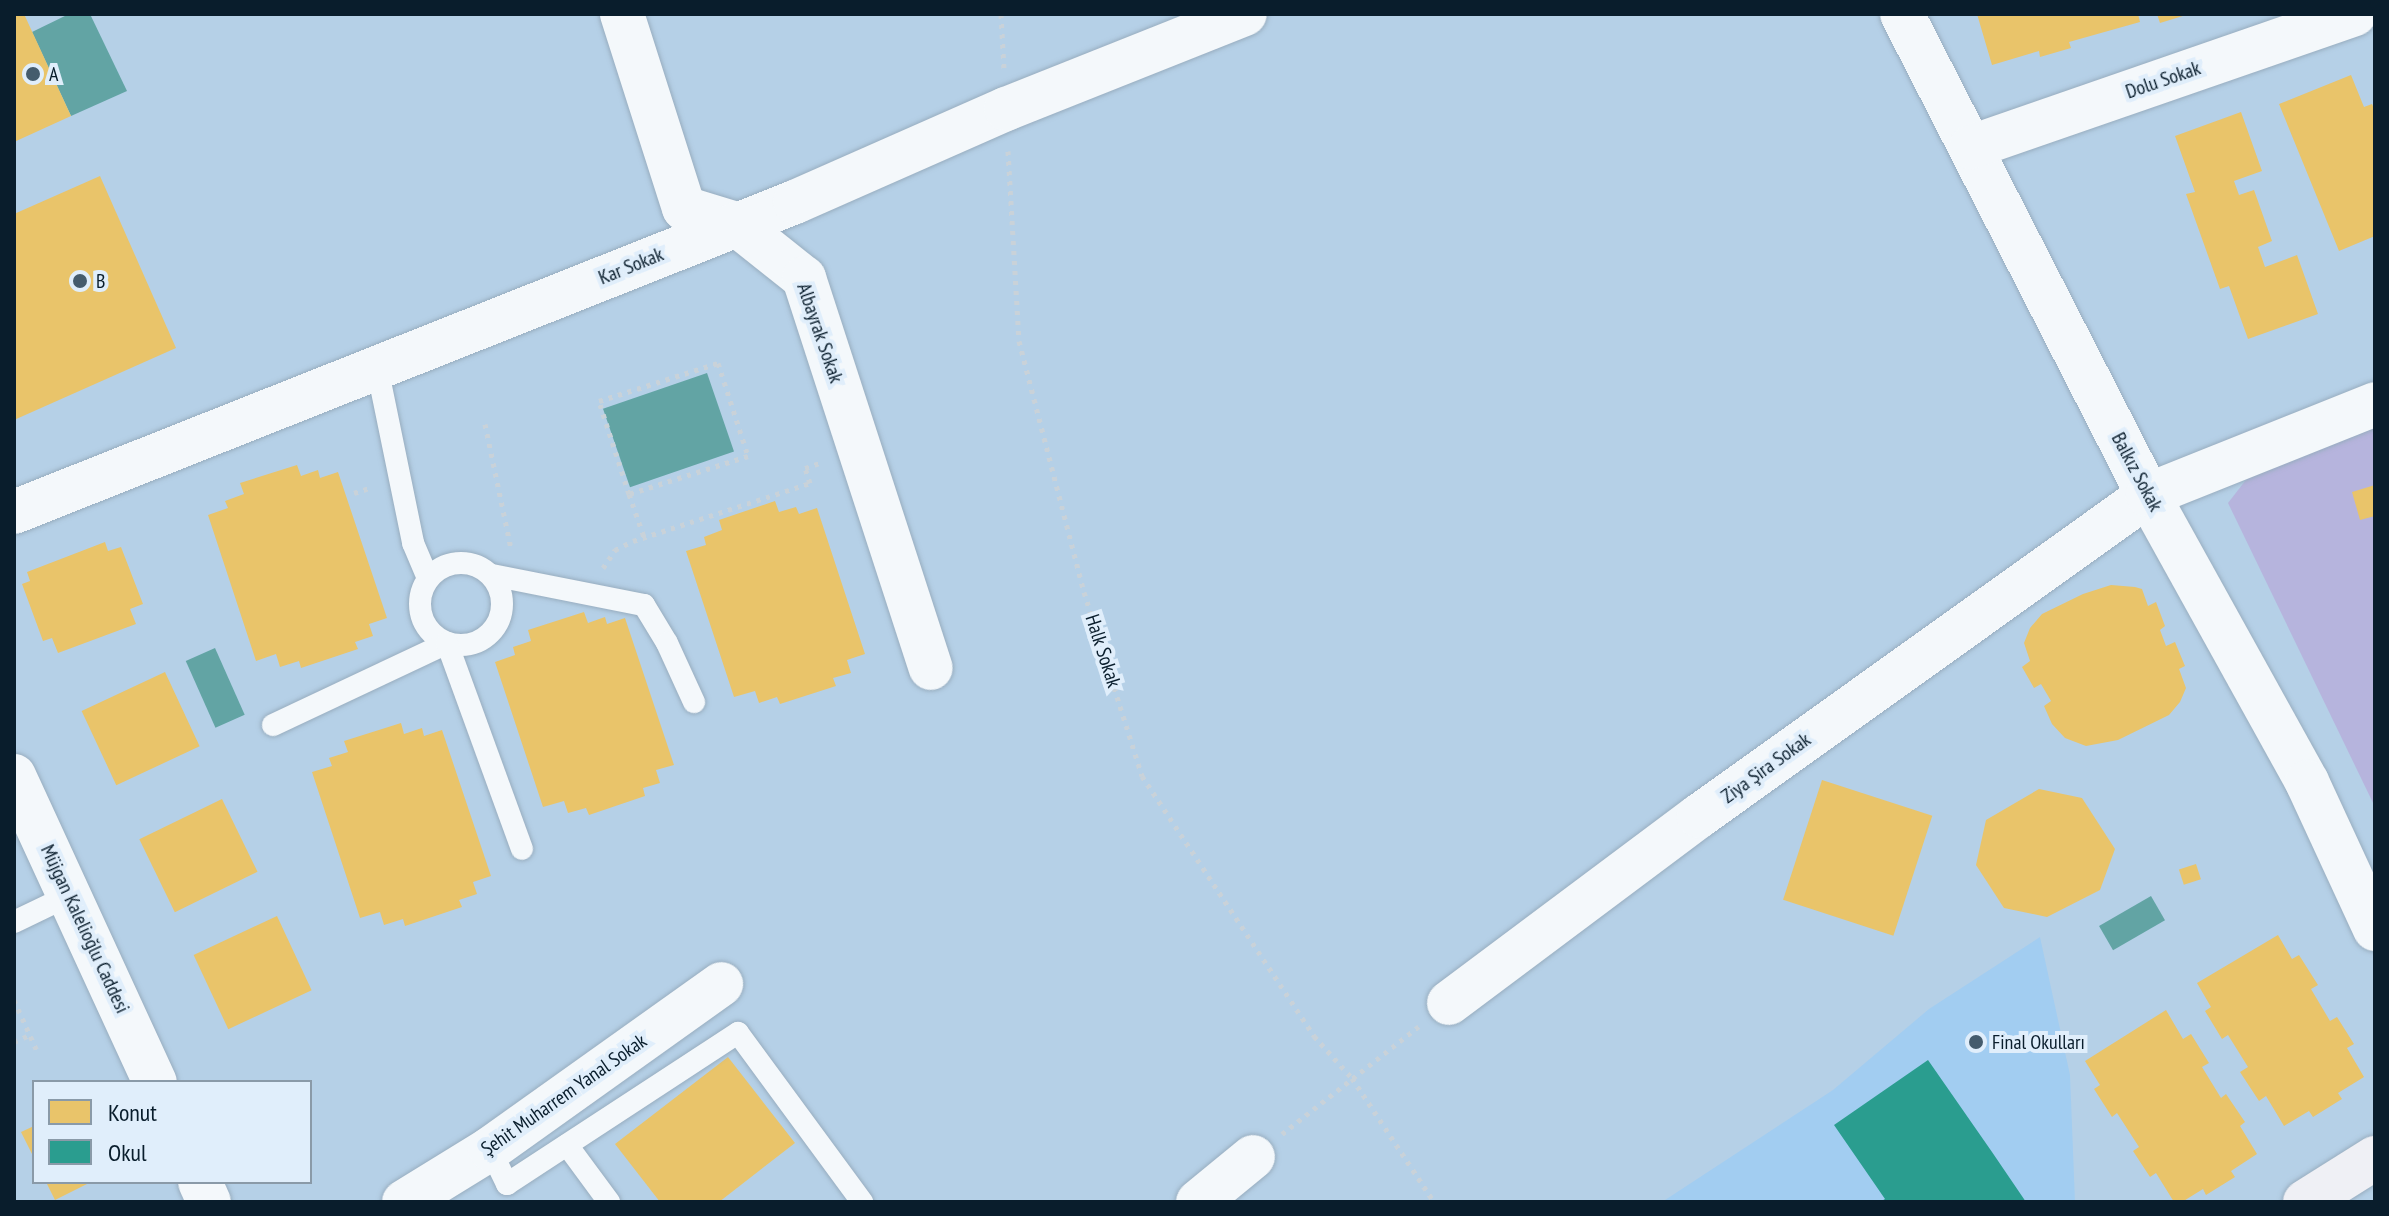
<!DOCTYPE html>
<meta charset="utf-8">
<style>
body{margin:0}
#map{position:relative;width:2389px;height:1216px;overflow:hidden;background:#b5d0e7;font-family:"PT Sans Narrow",sans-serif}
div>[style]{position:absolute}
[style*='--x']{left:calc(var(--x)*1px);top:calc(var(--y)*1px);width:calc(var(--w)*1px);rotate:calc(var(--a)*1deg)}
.built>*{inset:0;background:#a2cdf1}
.green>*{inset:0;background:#b6b4dd}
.water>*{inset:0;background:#62a4a4;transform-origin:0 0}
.homes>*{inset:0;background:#e9c46a;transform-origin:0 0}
.schools>*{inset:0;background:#2a9d8f}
.path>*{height:5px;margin-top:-2.5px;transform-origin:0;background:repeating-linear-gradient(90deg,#c9d2d9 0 4px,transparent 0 10px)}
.roads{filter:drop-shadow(0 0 2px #98adbf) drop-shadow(0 0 2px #98adbf)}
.service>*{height:22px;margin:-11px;padding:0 11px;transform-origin:11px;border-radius:11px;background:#f4f8fb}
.service>.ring{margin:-11px;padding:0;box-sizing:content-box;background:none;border:22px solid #f4f8fb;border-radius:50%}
.minor>*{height:44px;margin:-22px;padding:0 22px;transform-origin:22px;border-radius:22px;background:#f4f8fb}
.tertiary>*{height:44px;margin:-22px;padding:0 22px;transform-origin:22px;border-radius:22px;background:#f4f8fb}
.secondary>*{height:44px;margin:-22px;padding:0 22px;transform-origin:22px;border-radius:22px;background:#eff0f5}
.dots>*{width:22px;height:22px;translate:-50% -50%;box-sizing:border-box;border:4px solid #e0eefb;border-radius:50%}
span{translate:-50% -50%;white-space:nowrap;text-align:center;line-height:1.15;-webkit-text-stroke:8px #e0eefb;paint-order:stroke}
.poi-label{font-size:20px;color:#091d2c}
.left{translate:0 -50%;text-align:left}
.street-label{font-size:20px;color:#091d2c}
.frame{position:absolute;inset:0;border:16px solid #091d2c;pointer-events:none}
.legend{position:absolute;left:32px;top:1080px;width:280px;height:104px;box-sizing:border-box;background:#e0eefb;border:2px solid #8a9aa8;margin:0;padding:10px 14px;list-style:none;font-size:24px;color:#091d2c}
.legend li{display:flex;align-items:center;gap:16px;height:40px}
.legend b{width:40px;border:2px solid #8a9aa8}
</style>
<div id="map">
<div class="built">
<div style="clip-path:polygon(2040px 937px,2070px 1075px,2075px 1202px,1662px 1202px,1833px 1090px,1929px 1009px)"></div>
</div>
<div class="green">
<div style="clip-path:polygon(2375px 426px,2375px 807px,2228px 503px,2256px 467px)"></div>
</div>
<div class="water">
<div style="clip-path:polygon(69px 14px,90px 14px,127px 91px,71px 116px,32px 32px)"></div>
<div style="left:707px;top:373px;width:83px;height:110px;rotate:71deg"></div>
<div style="left:215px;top:648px;width:73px;height:32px;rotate:66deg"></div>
<div style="left:2151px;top:896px;width:28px;height:60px;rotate:60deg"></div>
</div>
<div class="homes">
<div style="clip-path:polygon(14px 14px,24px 14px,71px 116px,14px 142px)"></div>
<div style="clip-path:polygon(1977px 14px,2138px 14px,2140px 22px,2069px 42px,2071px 48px,2040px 57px,2039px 51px,1992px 65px)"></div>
<div style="clip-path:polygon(2157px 14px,2186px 14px,2186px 15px,2160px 23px)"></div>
<div style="clip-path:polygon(2351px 75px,2364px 107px,2372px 104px,2375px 111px,2375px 236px,2339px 251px,2279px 104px)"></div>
<div style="clip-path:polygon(2241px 112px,2262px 171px,2234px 181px,2239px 195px,2254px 190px,2272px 241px,2258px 247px,2265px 267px,2297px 255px,2318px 314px,2248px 339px,2229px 286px,2220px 289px,2186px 194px,2195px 192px,2175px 136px)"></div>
<div style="clip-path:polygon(100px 176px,176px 348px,14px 420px,14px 214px)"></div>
<div style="clip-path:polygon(297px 465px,301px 476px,318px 470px,320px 478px,338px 472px,387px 618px,369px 624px,373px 636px,355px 642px,358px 649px,301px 668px,299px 661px,280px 667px,276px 654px,256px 661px,208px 515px,228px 508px,225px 501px,244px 494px,240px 483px)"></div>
<div style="clip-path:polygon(2375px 485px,2375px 516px,2360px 520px,2352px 492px)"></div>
<div style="clip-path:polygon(775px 501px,779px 512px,796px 507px,799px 514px,817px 508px,865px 654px,847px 660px,851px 673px,833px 678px,836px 686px,780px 704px,777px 697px,759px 703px,755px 691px,734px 697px,686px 551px,706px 545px,704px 537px,722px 530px,719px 520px)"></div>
<div style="clip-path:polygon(105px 542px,108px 551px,121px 547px,143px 604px,130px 609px,136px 624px,58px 653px,52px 638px,43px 641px,22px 584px,30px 581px,27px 572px)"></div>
<div style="clip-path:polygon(2111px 585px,2135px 587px,2142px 589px,2148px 606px,2156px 602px,2165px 626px,2160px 630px,2166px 646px,2175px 642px,2185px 666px,2179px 669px,2186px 688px,2180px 702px,2169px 715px,2118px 740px,2086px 746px,2065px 738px,2052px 724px,2044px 706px,2051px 701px,2041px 684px,2034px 688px,2022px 667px,2030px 661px,2024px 643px,2030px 628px,2042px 614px,2083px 594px)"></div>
<div style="clip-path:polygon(584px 612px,588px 623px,605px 617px,607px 624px,625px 618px,674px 765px,656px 770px,660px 783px,643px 788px,645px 796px,589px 815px,586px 808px,568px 813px,564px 801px,543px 807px,495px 662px,515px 655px,513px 647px,531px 641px,528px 630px)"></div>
<div style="left:165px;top:672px;width:82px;height:92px;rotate:65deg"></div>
<div style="clip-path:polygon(401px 723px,404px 734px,422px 728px,424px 736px,442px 730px,491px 876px,473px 882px,477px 894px,459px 900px,462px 907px,405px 926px,403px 919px,384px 925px,380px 912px,360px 918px,312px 772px,332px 766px,329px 758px,348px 752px,344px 741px)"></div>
<div style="left:1822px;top:780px;width:116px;height:126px;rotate:18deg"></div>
<div style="clip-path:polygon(2039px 789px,2082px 798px,2115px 849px,2100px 890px,2047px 917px,2004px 908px,1976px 865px,1986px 820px)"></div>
<div style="left:222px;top:799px;width:81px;height:92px;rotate:64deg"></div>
<div style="left:2196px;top:864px;width:16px;height:18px;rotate:72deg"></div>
<div style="left:277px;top:916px;width:82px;height:92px;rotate:65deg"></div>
<div style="clip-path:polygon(2278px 935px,2292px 959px,2299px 955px,2318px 985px,2311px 989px,2330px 1021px,2337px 1017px,2354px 1044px,2347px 1048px,2364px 1077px,2338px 1093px,2342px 1099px,2313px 1117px,2309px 1111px,2284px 1126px,2266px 1096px,2259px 1101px,2240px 1072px,2248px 1067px,2228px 1035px,2222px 1039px,2205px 1011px,2211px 1007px,2197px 983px)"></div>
<div style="clip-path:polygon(2166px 1010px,2183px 1039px,2191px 1034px,2209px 1063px,2202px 1067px,2221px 1098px,2226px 1094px,2245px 1122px,2240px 1126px,2257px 1154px,2231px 1171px,2235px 1177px,2206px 1195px,2203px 1189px,2182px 1202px,2174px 1202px,2156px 1173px,2150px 1177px,2133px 1151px,2139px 1147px,2117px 1113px,2112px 1117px,2094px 1089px,2100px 1085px,2085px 1061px)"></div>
<div style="clip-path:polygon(728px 1057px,795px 1143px,719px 1202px,660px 1202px,615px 1144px)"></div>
<div style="clip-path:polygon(34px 1126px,34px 1158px,21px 1132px)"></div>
<div style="clip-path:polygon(46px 1182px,91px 1182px,55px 1200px)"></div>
</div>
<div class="schools">
<div style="clip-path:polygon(1928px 1060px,1992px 1152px,2026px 1202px,1880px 1202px,1885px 1199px,1834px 1125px)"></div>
</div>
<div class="path">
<div style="--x:1001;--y:14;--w:55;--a:86.9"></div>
<div style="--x:1008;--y:151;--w:190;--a:86.7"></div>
<div style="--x:1019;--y:341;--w:259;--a:75.5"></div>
<div style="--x:1084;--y:592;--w:193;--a:72.5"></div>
<div style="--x:1142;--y:776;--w:312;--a:56.5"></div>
<div style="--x:1314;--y:1036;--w:57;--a:47.9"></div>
<div style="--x:1352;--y:1078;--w:149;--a:56.5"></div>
<div style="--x:718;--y:363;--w:98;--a:72.1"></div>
<div style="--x:748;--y:456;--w:125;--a:162.3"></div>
<div style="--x:629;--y:494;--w:98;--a:-107.9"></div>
<div style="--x:599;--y:401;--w:125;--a:-17.7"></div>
<div style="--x:485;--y:424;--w:127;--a:78.2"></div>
<div style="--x:354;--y:493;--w:19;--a:-18"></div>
<div style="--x:629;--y:494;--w:46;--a:70.8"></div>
<div style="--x:603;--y:568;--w:22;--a:-56"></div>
<div style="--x:615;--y:550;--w:20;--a:-27"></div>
<div style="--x:633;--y:541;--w:186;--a:-18.1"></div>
<div style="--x:810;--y:483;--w:16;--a:-108"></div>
<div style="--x:805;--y:468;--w:18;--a:-19"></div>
<div style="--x:14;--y:1000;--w:56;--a:65.7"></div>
<div style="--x:14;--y:1042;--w:17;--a:-24"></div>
<div style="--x:1282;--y:1134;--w:174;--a:-38.2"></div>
</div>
<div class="roads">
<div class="service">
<div style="--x:377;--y:367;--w:180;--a:78.4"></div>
<div style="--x:413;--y:543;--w:39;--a:67"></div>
<div class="ring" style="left:420px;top:563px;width:60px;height:60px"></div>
<div style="--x:492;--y:575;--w:155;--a:11.2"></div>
<div style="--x:644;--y:605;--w:44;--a:58.8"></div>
<div style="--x:667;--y:643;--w:65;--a:65.4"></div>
<div style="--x:273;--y:725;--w:192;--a:-25.2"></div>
<div style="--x:447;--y:643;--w:219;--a:70"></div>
<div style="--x:14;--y:922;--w:62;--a:-25.7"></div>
<div style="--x:567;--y:1145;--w:71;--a:53.6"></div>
<div style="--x:490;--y:1149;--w:39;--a:64"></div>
<div style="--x:507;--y:1184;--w:276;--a:-33.2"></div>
<div style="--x:738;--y:1033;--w:210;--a:53.7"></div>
</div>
<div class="minor">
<div style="--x:622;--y:14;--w:204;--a:72.3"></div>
<div style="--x:684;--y:208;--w:54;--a:17.1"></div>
<div style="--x:736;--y:224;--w:87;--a:38.5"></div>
<div style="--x:804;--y:278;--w:410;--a:72"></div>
<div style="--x:1902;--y:14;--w:540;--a:62.91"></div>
<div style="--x:2148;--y:495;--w:328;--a:61"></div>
<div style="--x:2307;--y:782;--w:162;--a:65.2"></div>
<div style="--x:1971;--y:147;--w:406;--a:-19.1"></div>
<div style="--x:14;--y:512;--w:840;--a:-21.65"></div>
<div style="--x:795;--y:202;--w:231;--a:-23.8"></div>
<div style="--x:1006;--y:109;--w:257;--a:-21.7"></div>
<div style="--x:1449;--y:1003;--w:312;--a:-36.8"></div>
<div style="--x:1699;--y:816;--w:552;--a:-35.56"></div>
<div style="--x:2148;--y:495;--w:245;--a:-21.8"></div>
<div style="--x:404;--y:1202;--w:101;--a:-31.6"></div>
<div style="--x:490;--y:1149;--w:284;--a:-35.5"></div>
<div style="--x:1198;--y:1202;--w:71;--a:-39.3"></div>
</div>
<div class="tertiary">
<div style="--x:14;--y:776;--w:337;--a:65.3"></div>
<div style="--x:200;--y:1182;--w:22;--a:66"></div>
</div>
<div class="secondary">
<div style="--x:2305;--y:1202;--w:83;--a:-32.2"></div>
</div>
</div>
<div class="dots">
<div style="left:33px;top:74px;background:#455c6d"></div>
<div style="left:80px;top:281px;background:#455c6d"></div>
<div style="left:1976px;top:1042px;background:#455c6d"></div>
</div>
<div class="poi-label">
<span class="left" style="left:49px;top:74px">A</span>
<span class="left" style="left:96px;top:281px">B</span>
<span class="left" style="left:1992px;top:1042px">Final Okulları</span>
</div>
<div class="street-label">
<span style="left:2163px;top:80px;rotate:-19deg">Dolu Sokak</span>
<span style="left:631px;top:266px;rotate:-22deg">Kar Sokak</span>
<span style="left:820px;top:333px;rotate:71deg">Albayrak Sokak</span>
<span style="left:2137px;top:472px;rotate:62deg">Balkız Sokak</span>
<span style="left:1103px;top:651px;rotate:72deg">Halk Sokak</span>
<span style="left:1766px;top:768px;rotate:-36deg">Ziya Şira Sokak</span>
<span style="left:85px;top:929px;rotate:65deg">Müjgan Kalelioğlu Caddesi</span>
<span style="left:564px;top:1095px;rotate:-35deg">Şehit Muharrem Yanal Sokak</span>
</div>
<div class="frame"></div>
<ul class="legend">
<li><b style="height:22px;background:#e9c46a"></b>Konut</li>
<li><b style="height:22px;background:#2a9d8f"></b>Okul</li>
</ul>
</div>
